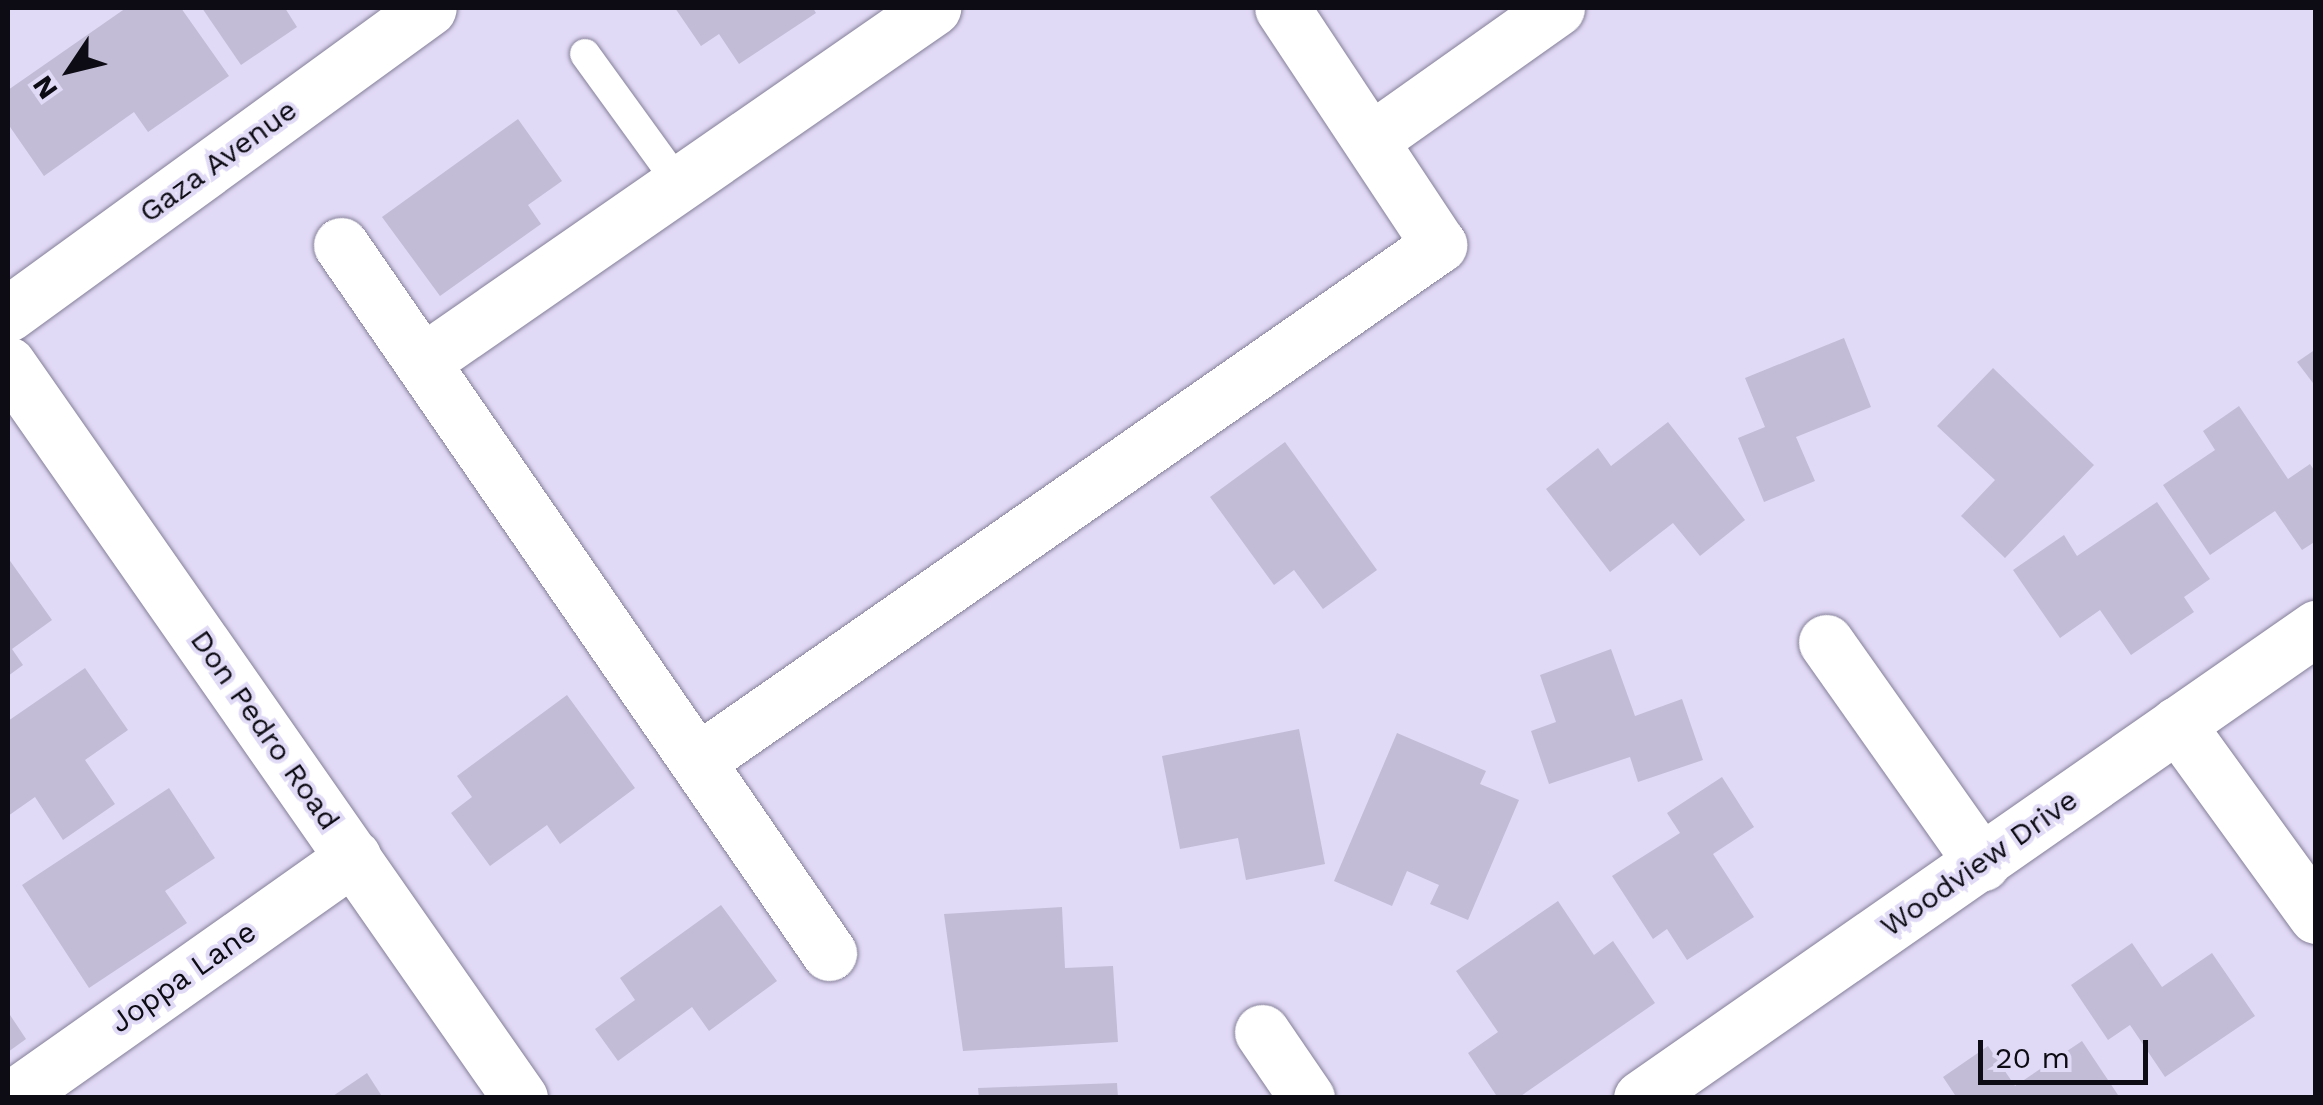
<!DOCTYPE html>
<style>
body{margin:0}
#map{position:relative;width:2323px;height:1105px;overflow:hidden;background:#e1daf6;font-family:"Work Sans",sans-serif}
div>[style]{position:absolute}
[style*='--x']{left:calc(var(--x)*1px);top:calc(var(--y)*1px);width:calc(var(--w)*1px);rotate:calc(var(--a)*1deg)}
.building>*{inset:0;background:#c2bcd7}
.roads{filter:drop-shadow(0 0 2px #857f98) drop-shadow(0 0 2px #857f98)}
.service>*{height:30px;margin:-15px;padding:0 15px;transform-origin:15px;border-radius:15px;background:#fff}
.minor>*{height:55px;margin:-27.5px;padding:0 27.5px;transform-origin:27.5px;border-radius:27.5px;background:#fff}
span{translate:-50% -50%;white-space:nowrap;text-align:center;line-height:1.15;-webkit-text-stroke:8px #e1daf6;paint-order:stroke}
.street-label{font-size:30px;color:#0d0b13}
.frame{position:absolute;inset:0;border:10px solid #0d0b13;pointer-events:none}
.north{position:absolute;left:20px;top:20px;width:100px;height:100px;-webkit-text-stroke:8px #e1daf6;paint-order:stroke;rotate:235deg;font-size:28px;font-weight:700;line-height:40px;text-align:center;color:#0d0b13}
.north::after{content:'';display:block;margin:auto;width:35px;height:45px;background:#0d0b13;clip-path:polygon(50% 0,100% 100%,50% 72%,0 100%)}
.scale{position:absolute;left:1978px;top:1040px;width:170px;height:45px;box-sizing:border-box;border:5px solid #0d0b13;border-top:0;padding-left:12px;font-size:30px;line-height:35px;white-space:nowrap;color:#0d0b13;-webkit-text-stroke:8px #e1daf6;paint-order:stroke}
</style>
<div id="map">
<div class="building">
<div style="clip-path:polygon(126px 8px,181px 8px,229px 76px,148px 132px,134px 112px,44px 176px,8px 124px,8px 90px)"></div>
<div style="clip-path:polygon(202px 8px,285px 8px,297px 27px,241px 65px)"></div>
<div style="clip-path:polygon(675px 8px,813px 8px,816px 13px,739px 64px,719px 34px,701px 46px)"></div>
<div style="clip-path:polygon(518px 119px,562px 181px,528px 205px,541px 224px,440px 296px,382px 217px)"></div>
<div style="clip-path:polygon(1844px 338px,1871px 407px,1796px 437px,1815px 481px,1764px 502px,1738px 438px,1765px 427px,1745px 378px)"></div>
<div style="clip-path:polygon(2316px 349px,2316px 387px,2297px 362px)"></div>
<div style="clip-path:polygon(1993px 368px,2094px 465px,2005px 558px,1961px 516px,1995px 480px,1937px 426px)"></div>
<div style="clip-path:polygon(2239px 406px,2288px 479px,2310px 464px,2316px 473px,2316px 541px,2302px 550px,2275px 511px,2210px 555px,2163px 485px,2215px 450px,2203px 431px)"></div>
<div style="clip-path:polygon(1668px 422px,1745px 520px,1700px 556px,1673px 523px,1610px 572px,1546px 489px,1598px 448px,1611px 466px)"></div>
<div style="clip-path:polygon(1285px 442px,1377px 570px,1323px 609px,1294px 570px,1274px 585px,1210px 497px)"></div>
<div style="clip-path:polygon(2157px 502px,2210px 579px,2184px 597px,2194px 612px,2131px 655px,2100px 610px,2060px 638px,2013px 570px,2064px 535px,2077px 556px)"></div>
<div style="clip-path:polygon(8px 558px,52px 620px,12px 649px,23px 665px,8px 676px)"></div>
<div style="clip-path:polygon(1611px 649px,1635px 716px,1682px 699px,1703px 760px,1638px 782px,1630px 757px,1549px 784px,1531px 731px,1556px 722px,1540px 675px)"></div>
<div style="clip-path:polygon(85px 668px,128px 730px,85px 760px,115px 804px,63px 840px,35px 797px,8px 816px,8px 721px)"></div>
<div style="clip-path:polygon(567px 695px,635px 788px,560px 844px,547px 825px,490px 866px,451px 813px,472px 797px,457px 776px)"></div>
<div style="clip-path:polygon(1299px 729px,1325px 864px,1246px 880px,1238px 838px,1180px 849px,1162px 756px)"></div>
<div style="clip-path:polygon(1397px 733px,1486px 771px,1480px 784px,1519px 800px,1468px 920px,1430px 904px,1439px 885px,1407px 871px,1392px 906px,1334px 881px)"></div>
<div style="clip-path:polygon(1722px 777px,1754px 827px,1713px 854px,1754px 917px,1687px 960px,1667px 929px,1653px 939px,1612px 876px,1680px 833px,1667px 813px)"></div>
<div style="clip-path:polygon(169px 788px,215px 858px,165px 891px,187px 923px,89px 988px,22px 885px)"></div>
<div style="clip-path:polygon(1558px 901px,1594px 955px,1613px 941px,1655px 1003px,1518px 1098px,1498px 1098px,1468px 1053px,1498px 1032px,1456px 971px)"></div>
<div style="clip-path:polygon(721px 905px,777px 981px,709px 1031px,692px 1007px,618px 1061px,595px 1029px,635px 1000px,620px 978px)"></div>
<div style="clip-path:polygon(1062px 907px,1065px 968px,1113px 966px,1118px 1042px,963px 1051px,944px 914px)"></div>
<div style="clip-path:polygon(2132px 943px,2162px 987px,2212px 953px,2255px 1016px,2165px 1077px,2130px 1025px,2108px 1040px,2071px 985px)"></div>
<div style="clip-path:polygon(8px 1012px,26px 1039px,8px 1052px)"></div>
<div style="clip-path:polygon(2082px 1041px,2120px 1098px,1957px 1098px,1943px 1077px,1988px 1046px,2015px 1086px)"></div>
<div style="clip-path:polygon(367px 1073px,383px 1098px,330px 1098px)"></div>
<div style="clip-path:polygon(1117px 1083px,1118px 1098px,979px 1098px,978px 1088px)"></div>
</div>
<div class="roads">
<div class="service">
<div style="--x:585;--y:54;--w:160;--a:54.1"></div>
</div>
<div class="minor">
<div style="--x:1375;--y:137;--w:223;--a:-35.3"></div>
<div style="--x:341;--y:245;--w:860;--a:55.42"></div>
<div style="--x:8;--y:314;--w:520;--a:-36.01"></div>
<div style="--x:422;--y:362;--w:622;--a:-34.71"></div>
<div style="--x:8;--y:364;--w:895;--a:55.1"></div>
<div style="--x:1826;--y:642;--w:271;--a:54.8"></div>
<div style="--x:2177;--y:724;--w:237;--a:54.1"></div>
<div style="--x:699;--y:760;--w:902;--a:-34.84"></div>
<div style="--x:1439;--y:245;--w:284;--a:-123.5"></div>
<div style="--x:1262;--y:1032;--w:80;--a:55.7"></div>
<div style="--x:12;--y:1098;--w:418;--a:-35.2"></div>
<div style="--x:1641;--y:1098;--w:823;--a:-34.85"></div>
</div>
</div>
<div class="street-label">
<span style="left:218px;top:161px;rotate:-36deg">Gaza Avenue</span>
<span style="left:265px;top:730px;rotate:55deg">Don Pedro Road</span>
<span style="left:1979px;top:863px;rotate:-35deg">Woodview Drive</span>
<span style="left:183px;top:977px;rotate:-35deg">Joppa Lane</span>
</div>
<div class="frame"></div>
<div class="north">N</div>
<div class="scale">20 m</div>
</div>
